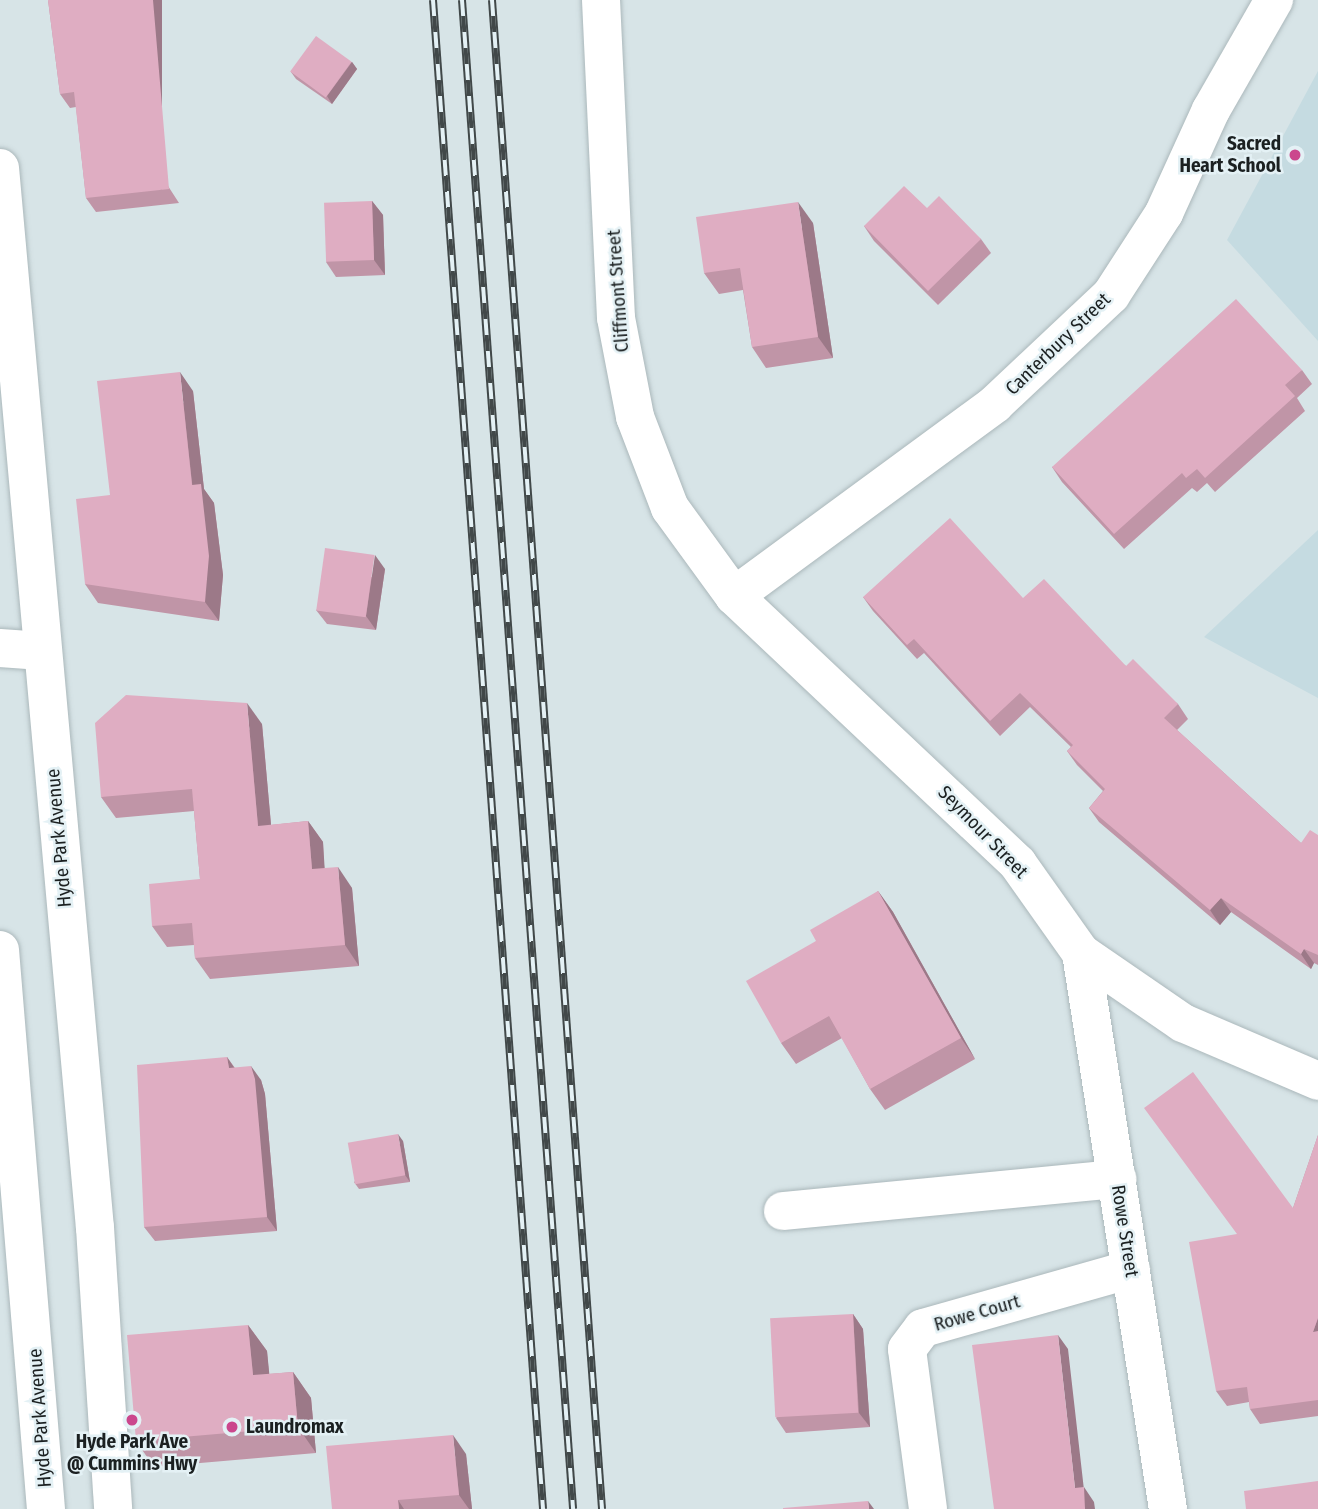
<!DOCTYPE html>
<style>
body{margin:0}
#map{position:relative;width:1318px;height:1509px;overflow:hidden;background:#d7e4e7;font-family:"Fira Sans Condensed",sans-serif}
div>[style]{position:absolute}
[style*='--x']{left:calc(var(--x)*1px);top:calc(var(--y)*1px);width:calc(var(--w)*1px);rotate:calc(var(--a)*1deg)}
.built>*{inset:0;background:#c5dbe1}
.roads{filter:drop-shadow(0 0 2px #abb8bb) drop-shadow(0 0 2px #abb8bb)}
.minor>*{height:38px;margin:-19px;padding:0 19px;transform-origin:19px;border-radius:19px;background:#fff}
.major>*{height:38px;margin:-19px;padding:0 19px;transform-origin:19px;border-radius:19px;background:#fff}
.rail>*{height:8px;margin-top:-4px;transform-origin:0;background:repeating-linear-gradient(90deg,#e4f1f5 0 16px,#414849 0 32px);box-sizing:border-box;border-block:2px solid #414849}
.wall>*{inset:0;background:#c095a7}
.shaded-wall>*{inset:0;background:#9c7988;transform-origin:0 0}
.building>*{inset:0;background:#dfadc2;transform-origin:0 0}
.dots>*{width:19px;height:19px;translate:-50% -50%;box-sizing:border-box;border:4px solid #e4f1f5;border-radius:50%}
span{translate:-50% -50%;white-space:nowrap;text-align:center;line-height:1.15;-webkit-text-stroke:5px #e4f1f5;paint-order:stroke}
.poi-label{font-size:19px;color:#1b2021;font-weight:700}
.right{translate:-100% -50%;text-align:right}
.left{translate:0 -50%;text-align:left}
.street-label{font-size:19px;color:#1b2021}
</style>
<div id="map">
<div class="built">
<div style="clip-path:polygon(1318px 71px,1318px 341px,1227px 240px)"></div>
<div style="clip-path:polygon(1318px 530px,1318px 698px,1204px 637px)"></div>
</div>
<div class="roads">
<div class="minor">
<div style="--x:601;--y:0;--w:318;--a:87.3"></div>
<div style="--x:616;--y:318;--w:101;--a:79.1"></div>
<div style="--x:635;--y:417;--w:97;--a:69"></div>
<div style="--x:670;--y:508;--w:109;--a:54"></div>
<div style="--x:734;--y:596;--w:390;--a:43.3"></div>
<div style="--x:1018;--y:864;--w:109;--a:54.7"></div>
<div style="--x:1081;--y:953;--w:124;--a:34.5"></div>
<div style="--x:1183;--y:1023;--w:147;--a:23.2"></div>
<div style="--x:734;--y:596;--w:324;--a:-36.3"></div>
<div style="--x:995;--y:404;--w:159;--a:-43.2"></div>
<div style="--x:1111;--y:295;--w:98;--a:-57.1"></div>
<div style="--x:1164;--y:213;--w:113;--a:-65.5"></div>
<div style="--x:1211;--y:110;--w:127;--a:-60.2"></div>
<div style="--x:0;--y:648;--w:42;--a:4.1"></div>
<div style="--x:1081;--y:953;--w:563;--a:81.11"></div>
<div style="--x:783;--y:1211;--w:336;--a:-5.5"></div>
<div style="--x:928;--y:1509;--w:161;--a:-97.5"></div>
<div style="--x:907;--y:1349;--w:26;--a:-53"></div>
<div style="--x:923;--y:1328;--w:216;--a:-15.8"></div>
</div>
<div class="major">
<div style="--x:0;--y:168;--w:1064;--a:84.88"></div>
<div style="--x:95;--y:1228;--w:282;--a:86.3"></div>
<div style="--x:0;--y:950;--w:561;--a:85.3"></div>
</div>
</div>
<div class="rail">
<div style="--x:433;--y:0;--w:1513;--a:85.83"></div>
<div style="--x:462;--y:0;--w:1513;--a:85.79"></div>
<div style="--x:492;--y:0;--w:1513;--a:85.83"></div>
</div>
<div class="wall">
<div style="clip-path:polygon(48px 0,179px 203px,96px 212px,86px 198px,76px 107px,70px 108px,60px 94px)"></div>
<div style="clip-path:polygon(352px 62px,357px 69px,332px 104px,296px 79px,291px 72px)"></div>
<div style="clip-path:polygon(372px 201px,383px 215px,385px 275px,336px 277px,326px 262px)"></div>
<div style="clip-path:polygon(927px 208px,981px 239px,991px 253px,938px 305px,874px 241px,864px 226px)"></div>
<div style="clip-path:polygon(813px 223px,833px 358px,766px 368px,752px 347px,743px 290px,719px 294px,704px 273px)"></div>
<div style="clip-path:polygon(1302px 370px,1312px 384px,1297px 398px,1305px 411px,1215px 492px,1207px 483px,1197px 492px,1192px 488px,1124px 549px,1062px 482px,1052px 467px)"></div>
<div style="clip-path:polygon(193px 391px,204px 489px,214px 503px,223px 575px,219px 621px,98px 603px,85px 584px,110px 495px)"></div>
<div style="clip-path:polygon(385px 569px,376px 630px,327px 624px,316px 610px)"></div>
<div style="clip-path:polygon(863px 597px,1023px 598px,1126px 666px,1178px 704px,1188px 719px,1177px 730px,1301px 843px,1318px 835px,1318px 965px,1314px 963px,1311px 969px,1231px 912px,1220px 925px,1099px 822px,1089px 808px,1103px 791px,1077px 765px,1067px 751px,1071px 747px,1030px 707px,1000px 736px,924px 653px,917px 659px,873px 611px)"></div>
<div style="clip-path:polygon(262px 724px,271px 825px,308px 821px,323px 842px,324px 868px,352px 888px,359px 966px,210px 979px,195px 958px,194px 945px,167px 947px,152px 926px,200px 879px,194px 811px,116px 818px,101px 797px)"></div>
<div style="clip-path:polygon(878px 891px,893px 912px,975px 1059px,885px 1110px,870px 1089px,842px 1038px,796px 1064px,781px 1043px,816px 941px)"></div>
<div style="clip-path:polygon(227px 1057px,235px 1068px,261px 1080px,265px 1094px,277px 1231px,155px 1241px,144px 1227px)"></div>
<div style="clip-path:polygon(1318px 1135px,1318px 1416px,1260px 1424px,1250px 1409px,1249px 1402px,1227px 1406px,1216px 1391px,1237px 1234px,1293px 1208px)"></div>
<div style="clip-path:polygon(403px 1141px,410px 1182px,359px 1189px,354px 1182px)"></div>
<div style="clip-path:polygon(853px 1314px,863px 1329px,870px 1427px,786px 1433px,776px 1418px)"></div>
<div style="clip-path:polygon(248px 1325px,267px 1351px,269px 1374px,293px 1372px,311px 1398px,316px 1453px,154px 1467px,136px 1441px)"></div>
<div style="clip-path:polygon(466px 1454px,472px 1509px,332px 1509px)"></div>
</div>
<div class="shaded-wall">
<div style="left:153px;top:0;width:9px;height:190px"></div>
<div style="clip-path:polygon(352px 62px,357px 69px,332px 104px,327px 96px)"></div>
<div style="clip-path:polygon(372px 201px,383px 215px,385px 275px,374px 260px)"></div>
<div style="clip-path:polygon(798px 202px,813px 223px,833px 358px,818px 337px)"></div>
<div style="clip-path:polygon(180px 372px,193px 391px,204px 489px,214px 503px,223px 575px,219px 621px,205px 602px)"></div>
<div style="clip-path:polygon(375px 555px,385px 569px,376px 630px,366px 616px)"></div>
<div style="clip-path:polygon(247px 703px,262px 724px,273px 847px,258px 826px)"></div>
<div style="clip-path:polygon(308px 821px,323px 842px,326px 889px,312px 869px)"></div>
<div style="clip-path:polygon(338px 867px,352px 888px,359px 966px,345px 945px)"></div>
<div style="clip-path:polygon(878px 891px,893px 912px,975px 1059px,961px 1038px)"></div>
<div style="clip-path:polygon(1221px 898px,1231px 912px,1220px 925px,1210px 910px)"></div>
<div style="clip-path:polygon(1304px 949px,1314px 963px,1311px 969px,1301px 954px)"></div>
<div style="clip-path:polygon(227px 1057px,237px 1072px,229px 1068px)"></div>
<div style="clip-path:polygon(251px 1066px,261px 1080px,265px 1094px,277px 1231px,267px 1217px)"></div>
<div style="clip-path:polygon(398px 1134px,403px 1141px,410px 1182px,405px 1175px)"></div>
<div style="clip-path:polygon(853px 1314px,863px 1329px,870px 1427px,859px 1413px)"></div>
<div style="clip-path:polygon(1318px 1318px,1318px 1339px,1313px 1332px)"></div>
<div style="clip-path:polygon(248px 1325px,267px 1351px,272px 1401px,253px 1375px)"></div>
<div style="clip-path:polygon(1058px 1335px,1068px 1349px,1084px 1490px,1084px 1487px,1094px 1502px,1095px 1509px,1085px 1509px,1075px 1488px)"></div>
<div style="clip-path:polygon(293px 1372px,311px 1398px,316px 1453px,298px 1427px)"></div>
<div style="clip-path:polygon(453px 1435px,466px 1454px,472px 1509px,469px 1509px,459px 1495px)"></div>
<div style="clip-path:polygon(398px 1500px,404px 1509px,399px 1509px)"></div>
<div style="clip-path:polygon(868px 1501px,874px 1509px,869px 1509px)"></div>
</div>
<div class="building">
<div style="clip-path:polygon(48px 0,153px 0,169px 189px,86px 198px,74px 92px,60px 94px)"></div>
<div style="left:316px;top:36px;width:44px;height:44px;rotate:36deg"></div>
<div style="clip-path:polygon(904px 186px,927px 208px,939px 196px,981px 239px,928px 291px,864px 226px)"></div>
<div style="left:372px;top:201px;width:59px;height:48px;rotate:88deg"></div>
<div style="clip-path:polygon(798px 202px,818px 337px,752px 347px,740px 268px,704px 273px,696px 217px)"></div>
<div style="clip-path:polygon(1236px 299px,1302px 370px,1285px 385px,1295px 396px,1205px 478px,1197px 469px,1186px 478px,1182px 473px,1114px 534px,1052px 467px)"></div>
<div style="clip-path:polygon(180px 372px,192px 485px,201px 484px,209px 556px,205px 602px,85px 584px,76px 499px,110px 495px,97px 381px)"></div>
<div style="clip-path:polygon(950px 518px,1023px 598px,1044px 579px,1126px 666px,1133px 659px,1178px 704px,1164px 718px,1301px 843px,1310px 830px,1318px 835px,1318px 955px,1304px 949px,1301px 954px,1221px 898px,1210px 910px,1089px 808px,1105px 789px,1067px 751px,1073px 745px,1020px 693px,990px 721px,914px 639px,907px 645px,863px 597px)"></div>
<div style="left:325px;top:548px;width:50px;height:63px;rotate:8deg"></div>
<div style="clip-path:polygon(126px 695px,247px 703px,258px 826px,308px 821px,312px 869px,338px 867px,345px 945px,195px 958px,192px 923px,152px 926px,149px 884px,200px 879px,192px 789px,101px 797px,95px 723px)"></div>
<div style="clip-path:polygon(878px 891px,961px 1038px,870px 1089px,829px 1016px,781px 1043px,746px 981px,816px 941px,810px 930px)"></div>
<div style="clip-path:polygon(227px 1057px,229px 1068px,251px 1066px,255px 1079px,267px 1217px,144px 1227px,137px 1065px)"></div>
<div style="clip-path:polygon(1193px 1072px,1293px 1208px,1318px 1135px,1318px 1318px,1313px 1332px,1318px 1331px,1318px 1400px,1250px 1409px,1247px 1387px,1216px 1391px,1189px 1242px,1237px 1234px,1144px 1108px)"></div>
<div style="left:398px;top:1134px;width:42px;height:51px;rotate:80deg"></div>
<div style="left:853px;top:1314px;width:99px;height:83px;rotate:87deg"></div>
<div style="clip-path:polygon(248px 1325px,253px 1375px,293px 1372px,298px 1427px,136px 1441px,127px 1335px)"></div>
<div style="clip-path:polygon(1058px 1335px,1075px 1488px,1084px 1487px,1085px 1509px,994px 1509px,972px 1345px)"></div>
<div style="clip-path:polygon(453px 1435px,459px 1495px,398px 1500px,399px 1509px,332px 1509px,326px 1446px)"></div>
<div style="clip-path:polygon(1318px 1481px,1318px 1509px,1246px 1509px,1244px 1491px)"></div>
<div style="clip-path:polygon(868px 1501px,869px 1509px,783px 1509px,783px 1508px)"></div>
</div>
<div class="dots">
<div style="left:1295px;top:155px;background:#cb478d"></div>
<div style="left:132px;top:1420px;background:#cb478d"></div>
<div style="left:232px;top:1427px;background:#cb478d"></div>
</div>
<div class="poi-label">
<span class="right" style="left:1281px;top:155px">Sacred<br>Heart School</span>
<span class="left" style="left:246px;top:1427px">Laundromax</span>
<span style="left:132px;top:1453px">Hyde Park Ave<br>@ Cummins Hwy</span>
</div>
<div class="street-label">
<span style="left:618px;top:291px;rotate:-94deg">Cliffmont Street</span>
<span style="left:1058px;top:344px;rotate:-44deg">Canterbury Street</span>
<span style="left:983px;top:832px;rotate:46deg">Seymour Street</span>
<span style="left:59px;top:838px;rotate:-95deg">Hyde Park Avenue</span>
<span style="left:1125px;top:1231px;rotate:81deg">Rowe Street</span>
<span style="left:977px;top:1313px;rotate:-16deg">Rowe Court</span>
<span style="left:40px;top:1418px;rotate:-94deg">Hyde Park Avenue</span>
</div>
</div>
